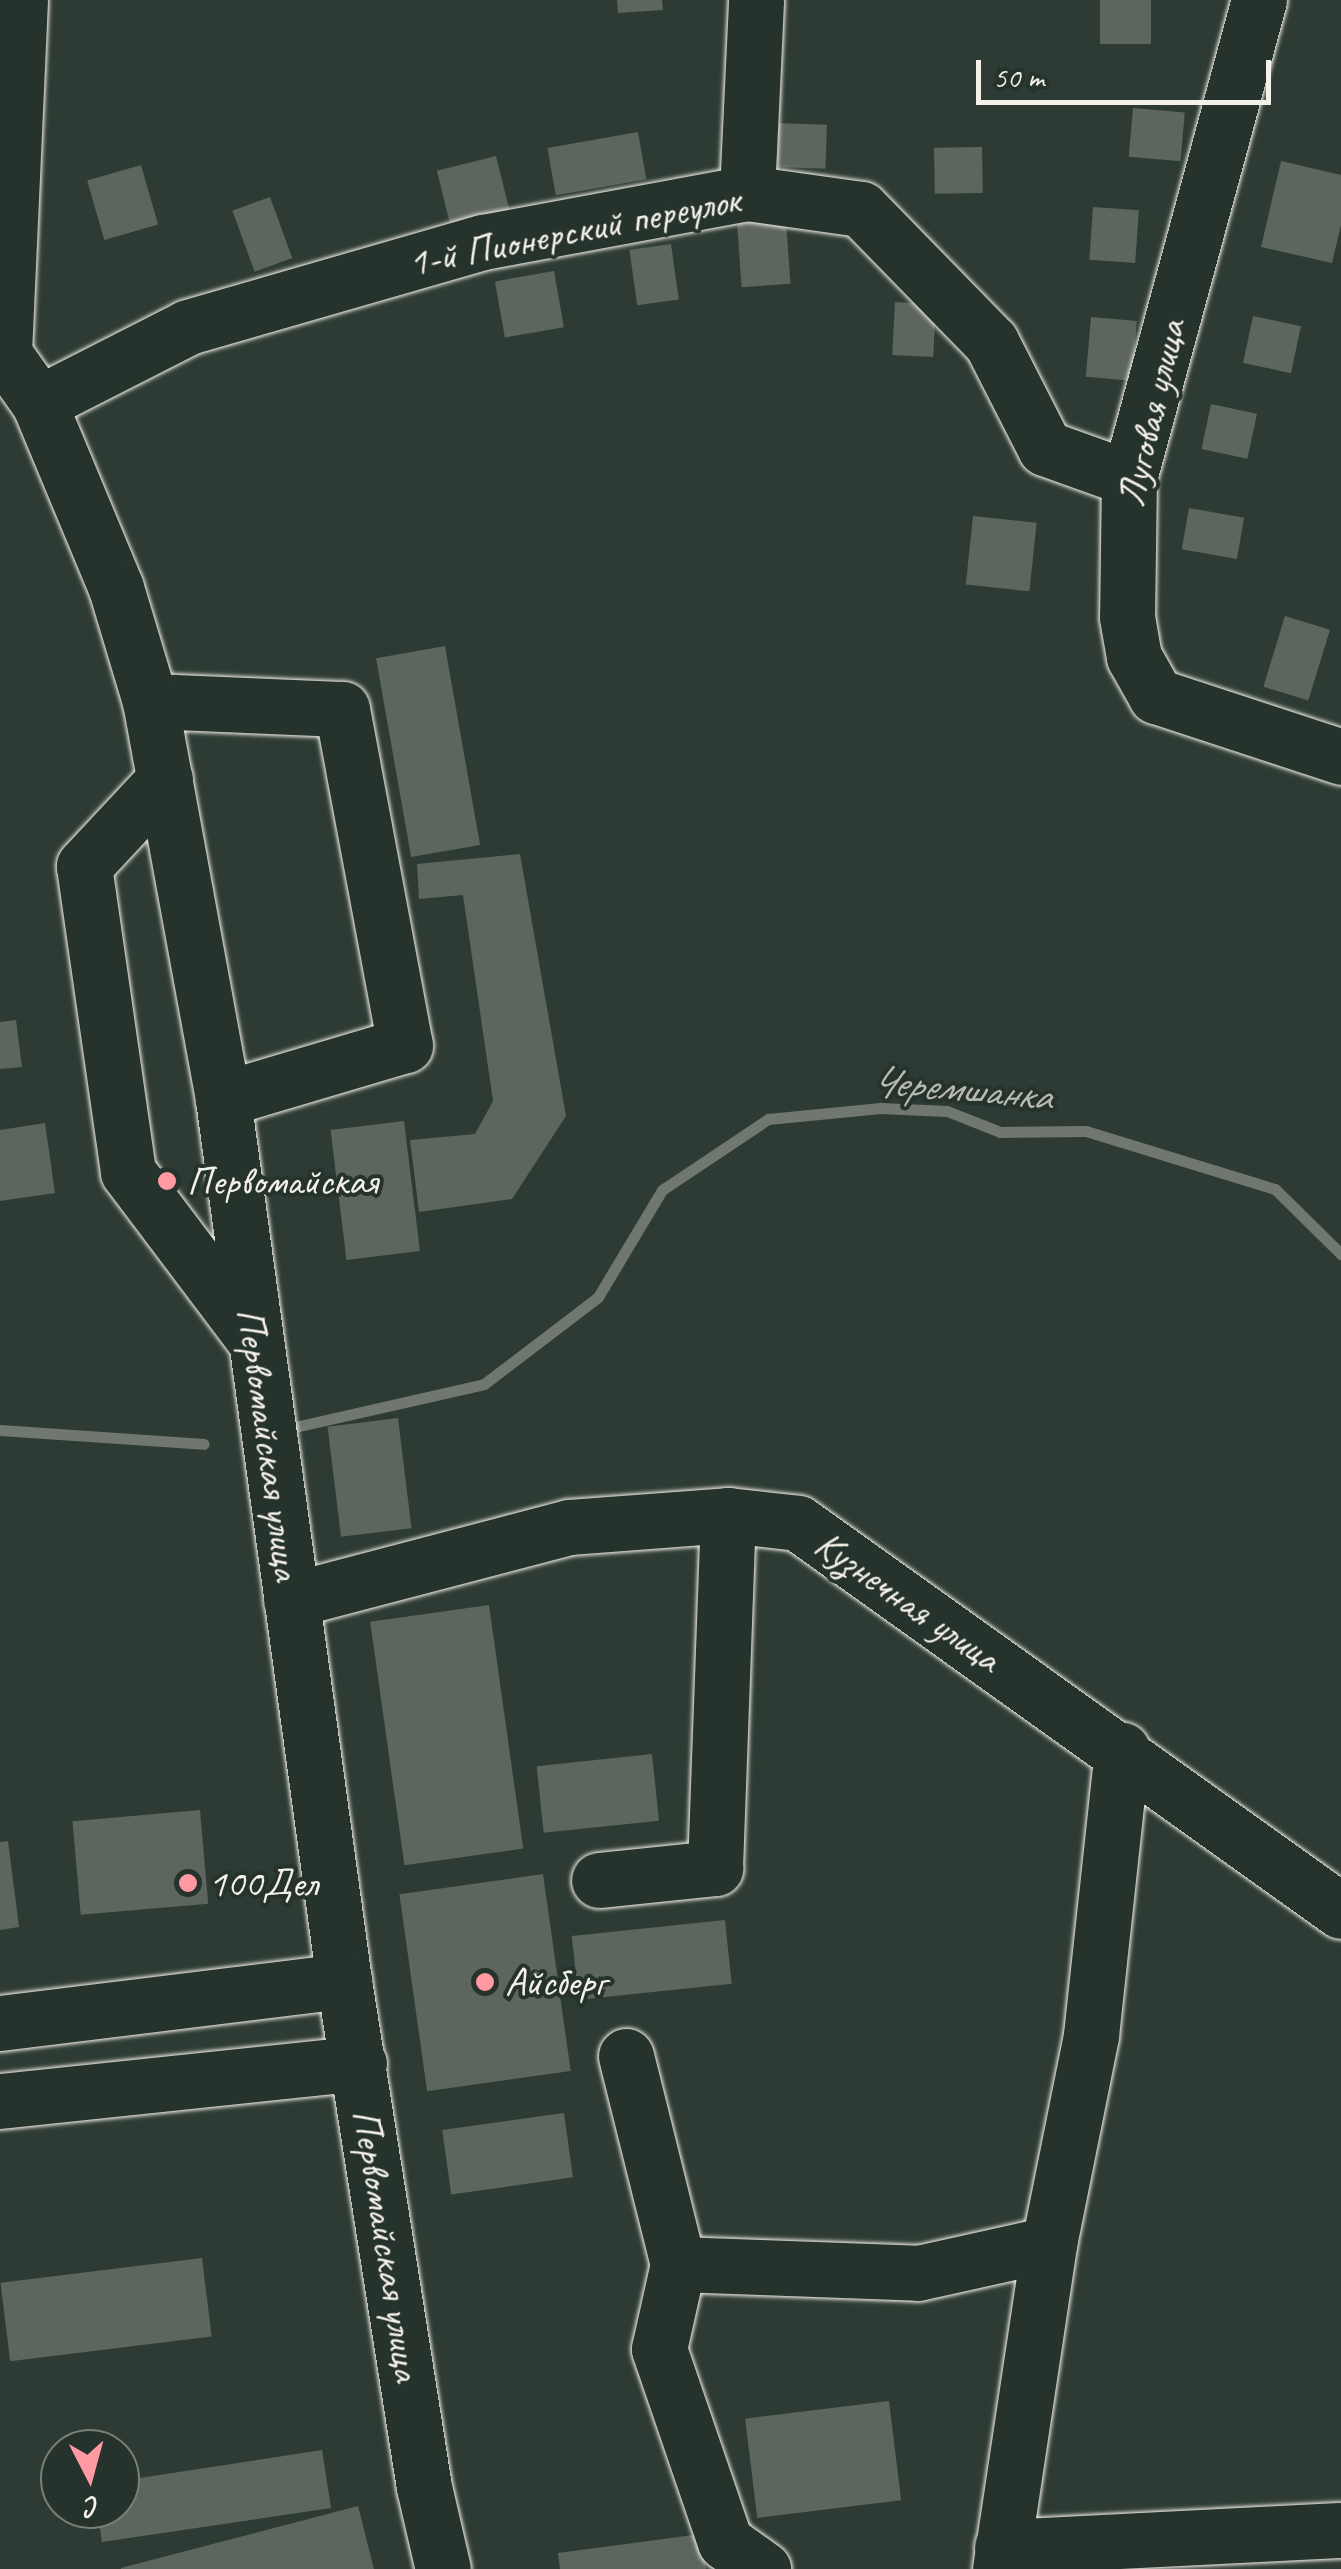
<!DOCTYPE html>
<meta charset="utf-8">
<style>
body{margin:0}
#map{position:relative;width:1341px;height:2569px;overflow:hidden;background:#2e3b34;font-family:Caveat,sans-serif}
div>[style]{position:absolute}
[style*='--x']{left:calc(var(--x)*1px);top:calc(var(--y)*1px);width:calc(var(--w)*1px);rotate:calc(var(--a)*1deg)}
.stream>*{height:11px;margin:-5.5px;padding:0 5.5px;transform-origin:5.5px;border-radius:5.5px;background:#6f7770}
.building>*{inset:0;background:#5c655e;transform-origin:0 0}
.roads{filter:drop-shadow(0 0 2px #f4f1e8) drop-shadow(0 0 2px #f4f1e8)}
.minor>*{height:55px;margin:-27.5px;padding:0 27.5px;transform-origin:27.5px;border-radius:27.5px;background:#26332d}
.major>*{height:55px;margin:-27.5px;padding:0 27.5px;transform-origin:27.5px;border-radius:27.5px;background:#26332d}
.dots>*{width:28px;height:28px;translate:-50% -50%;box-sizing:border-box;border:5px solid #26332d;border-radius:50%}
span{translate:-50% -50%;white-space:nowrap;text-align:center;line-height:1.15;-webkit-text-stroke:8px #26332d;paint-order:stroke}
.street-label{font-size:40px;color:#f4f1e8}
.poi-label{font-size:40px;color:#f4f1e8}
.left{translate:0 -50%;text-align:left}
.water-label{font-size:42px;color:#b8bab2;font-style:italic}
.north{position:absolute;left:40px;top:2429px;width:100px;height:100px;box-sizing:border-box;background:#26332d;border:2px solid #787f78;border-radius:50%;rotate:174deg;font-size:28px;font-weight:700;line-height:40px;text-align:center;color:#f4f1e8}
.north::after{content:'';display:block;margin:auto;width:35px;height:45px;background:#ff9aa2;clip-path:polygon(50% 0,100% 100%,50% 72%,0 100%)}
.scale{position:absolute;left:976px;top:60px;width:295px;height:45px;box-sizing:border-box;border:5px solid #f4f1e8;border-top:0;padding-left:12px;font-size:30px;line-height:35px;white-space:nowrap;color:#f4f1e8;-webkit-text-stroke:8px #26332d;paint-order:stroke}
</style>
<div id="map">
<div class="stream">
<div style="--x:295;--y:1427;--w:194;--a:-12.8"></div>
<div style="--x:484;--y:1384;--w:143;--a:-37.3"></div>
<div style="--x:598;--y:1297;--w:125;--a:-59.1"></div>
<div style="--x:662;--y:1190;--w:128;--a:-33.8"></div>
<div style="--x:768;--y:1119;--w:113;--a:-5.6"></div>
<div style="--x:880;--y:1108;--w:67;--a:2.6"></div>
<div style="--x:947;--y:1111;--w:57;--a:21.6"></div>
<div style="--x:1000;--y:1132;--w:86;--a:-0.7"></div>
<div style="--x:1086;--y:1131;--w:198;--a:17.1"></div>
<div style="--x:1275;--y:1189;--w:93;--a:44.6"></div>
<div style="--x:0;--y:1430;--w:204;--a:3.9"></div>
</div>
<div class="building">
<div style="clip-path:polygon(617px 0,662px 0,663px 10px,618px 13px)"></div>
<div style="left:1100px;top:0;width:51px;height:44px"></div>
<div style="left:1133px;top:108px;width:52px;height:49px;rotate:5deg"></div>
<div style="left:779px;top:123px;width:48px;height:44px;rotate:2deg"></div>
<div style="left:638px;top:132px;width:48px;height:92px;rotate:80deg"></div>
<div style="left:982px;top:147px;width:46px;height:48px;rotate:89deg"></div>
<div style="left:496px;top:156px;width:60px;height:61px;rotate:76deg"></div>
<div style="clip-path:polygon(1281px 161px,1341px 175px,1341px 225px,1332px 263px,1261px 247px)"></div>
<div style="left:141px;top:165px;width:62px;height:56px;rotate:74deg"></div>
<div style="left:270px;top:197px;width:65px;height:40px;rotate:70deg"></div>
<div style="left:1093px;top:207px;width:46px;height:53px;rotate:4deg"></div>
<div style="left:786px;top:220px;width:64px;height:49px;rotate:86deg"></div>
<div style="left:671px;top:244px;width:56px;height:42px;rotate:82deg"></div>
<div style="left:554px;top:271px;width:57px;height:60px;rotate:80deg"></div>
<div style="left:895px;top:302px;width:41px;height:53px;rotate:3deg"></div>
<div style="left:1253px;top:316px;width:49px;height:48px;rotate:12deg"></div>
<div style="left:1091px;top:317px;width:46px;height:60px;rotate:5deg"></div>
<div style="left:1211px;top:404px;width:47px;height:46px;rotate:12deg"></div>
<div style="left:1189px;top:508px;width:56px;height:42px;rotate:10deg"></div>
<div style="left:973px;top:516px;width:64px;height:69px;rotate:6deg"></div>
<div style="left:1285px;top:616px;width:47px;height:74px;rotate:17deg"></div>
<div style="left:445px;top:646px;width:202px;height:70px;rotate:80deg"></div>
<div style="clip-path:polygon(520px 854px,566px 1116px,512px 1199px,419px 1212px,410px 1140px,475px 1134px,493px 1101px,463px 895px,419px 899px,417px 864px)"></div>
<div style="clip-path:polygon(16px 1020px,22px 1067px,0 1069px,0 1022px)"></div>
<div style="left:404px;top:1121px;width:131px;height:74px;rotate:83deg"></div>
<div style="clip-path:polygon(45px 1123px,55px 1193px,0 1201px,0 1130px)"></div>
<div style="left:398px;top:1418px;width:111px;height:71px;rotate:83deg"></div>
<div style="left:489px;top:1605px;width:246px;height:120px;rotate:82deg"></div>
<div style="left:652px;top:1754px;width:67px;height:116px;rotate:84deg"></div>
<div style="left:200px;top:1810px;width:94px;height:128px;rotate:85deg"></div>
<div style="clip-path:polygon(8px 1841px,19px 1927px,0 1930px,0 1842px)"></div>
<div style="left:543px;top:1874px;width:199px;height:145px;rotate:82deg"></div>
<div style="left:725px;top:1920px;width:64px;height:154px;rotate:84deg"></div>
<div style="left:564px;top:2113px;width:65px;height:123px;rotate:82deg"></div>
<div style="left:202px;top:2258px;width:79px;height:203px;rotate:83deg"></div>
<div style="left:889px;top:2401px;width:100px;height:145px;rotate:83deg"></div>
<div style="clip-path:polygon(322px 2450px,331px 2508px,102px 2542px,97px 2509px,120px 2509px,120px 2481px)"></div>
<div style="clip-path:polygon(358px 2506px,374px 2569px,121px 2569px,121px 2568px)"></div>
<div style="clip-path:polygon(701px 2534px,706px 2569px,560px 2569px,558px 2553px)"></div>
</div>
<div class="roads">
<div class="minor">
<div style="--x:1259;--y:0;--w:495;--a:105.2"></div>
<div style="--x:1129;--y:478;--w:139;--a:90.8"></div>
<div style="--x:1127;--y:617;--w:41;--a:80.1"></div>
<div style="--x:1134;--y:657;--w:45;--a:60.6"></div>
<div style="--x:1156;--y:696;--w:195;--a:18.2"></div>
<div style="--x:747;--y:193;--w:193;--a:-87.3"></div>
<div style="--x:4;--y:353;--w:353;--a:-87.4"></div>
<div style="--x:39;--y:403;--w:167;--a:-27"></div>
<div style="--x:188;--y:327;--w:307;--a:-16.1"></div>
<div style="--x:483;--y:242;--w:269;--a:-10.5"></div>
<div style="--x:747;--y:193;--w:115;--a:8"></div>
<div style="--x:861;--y:209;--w:186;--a:45.7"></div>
<div style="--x:991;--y:342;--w:119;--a:63"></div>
<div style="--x:1045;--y:448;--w:89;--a:19.7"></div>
<div style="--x:150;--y:701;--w:192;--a:2.4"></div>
<div style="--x:342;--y:709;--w:342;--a:79.4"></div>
<div style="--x:405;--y:1045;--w:190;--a:163.5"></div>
<div style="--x:165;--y:779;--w:119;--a:133"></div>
<div style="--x:84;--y:866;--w:309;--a:81.8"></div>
<div style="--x:128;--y:1172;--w:204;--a:53"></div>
<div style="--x:291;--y:1600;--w:287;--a:-14.7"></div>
<div style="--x:569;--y:1527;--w:159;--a:-4.3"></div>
<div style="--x:728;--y:1515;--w:70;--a:6.5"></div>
<div style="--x:798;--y:1523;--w:667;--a:35.55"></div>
<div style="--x:599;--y:1880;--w:117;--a:-5.9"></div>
<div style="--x:715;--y:1868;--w:353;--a:-87.9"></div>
<div style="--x:0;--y:2023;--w:347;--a:-7"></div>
<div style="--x:626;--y:2056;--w:214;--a:76"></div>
<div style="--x:678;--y:2264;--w:87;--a:102.6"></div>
<div style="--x:659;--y:2349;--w:204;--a:71.1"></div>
<div style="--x:725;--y:2542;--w:47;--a:35.4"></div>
<div style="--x:0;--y:2101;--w:361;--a:-6"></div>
<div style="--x:678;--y:2264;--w:240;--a:2.1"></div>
<div style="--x:918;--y:2273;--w:134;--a:-12.5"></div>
<div style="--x:1002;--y:2547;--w:339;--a:-2.9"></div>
<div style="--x:1000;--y:2569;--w:329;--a:-81.4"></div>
<div style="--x:1049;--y:2244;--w:213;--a:-78.6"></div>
<div style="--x:1091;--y:2035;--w:287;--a:-83.8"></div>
</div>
<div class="major">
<div style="--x:0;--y:348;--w:67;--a:54.7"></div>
<div style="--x:39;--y:403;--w:200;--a:67.4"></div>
<div style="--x:116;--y:588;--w:118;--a:73.3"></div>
<div style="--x:150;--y:701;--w:405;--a:79.6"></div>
<div style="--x:223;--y:1099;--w:890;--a:82.19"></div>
<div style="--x:344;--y:1981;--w:512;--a:81.02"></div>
<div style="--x:424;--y:2487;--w:84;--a:77"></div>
</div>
</div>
<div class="dots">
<div style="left:167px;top:1181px;background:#ff9aa2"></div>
<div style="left:188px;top:1883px;background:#ff9aa2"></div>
<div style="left:485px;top:1982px;background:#ff9aa2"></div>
</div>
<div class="street-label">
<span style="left:574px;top:231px;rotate:-11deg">1-й Пионерский переулок</span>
<span style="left:1151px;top:413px;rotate:-77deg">Луговая улица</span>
<span style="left:269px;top:1444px;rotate:82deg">Первомайская улица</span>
<span style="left:908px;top:1601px;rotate:35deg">Кузнечная улица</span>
<span style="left:387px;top:2245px;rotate:81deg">Первомайская улица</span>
</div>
<div class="poi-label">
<span class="left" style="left:187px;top:1181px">Первомайская</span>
<span class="left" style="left:208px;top:1883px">100Дел</span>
<span class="left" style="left:505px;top:1982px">Айсберг</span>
</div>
<div class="water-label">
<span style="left:961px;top:1089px;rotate:5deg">Черемшанка</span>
</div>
<div class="north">С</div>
<div class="scale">50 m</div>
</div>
